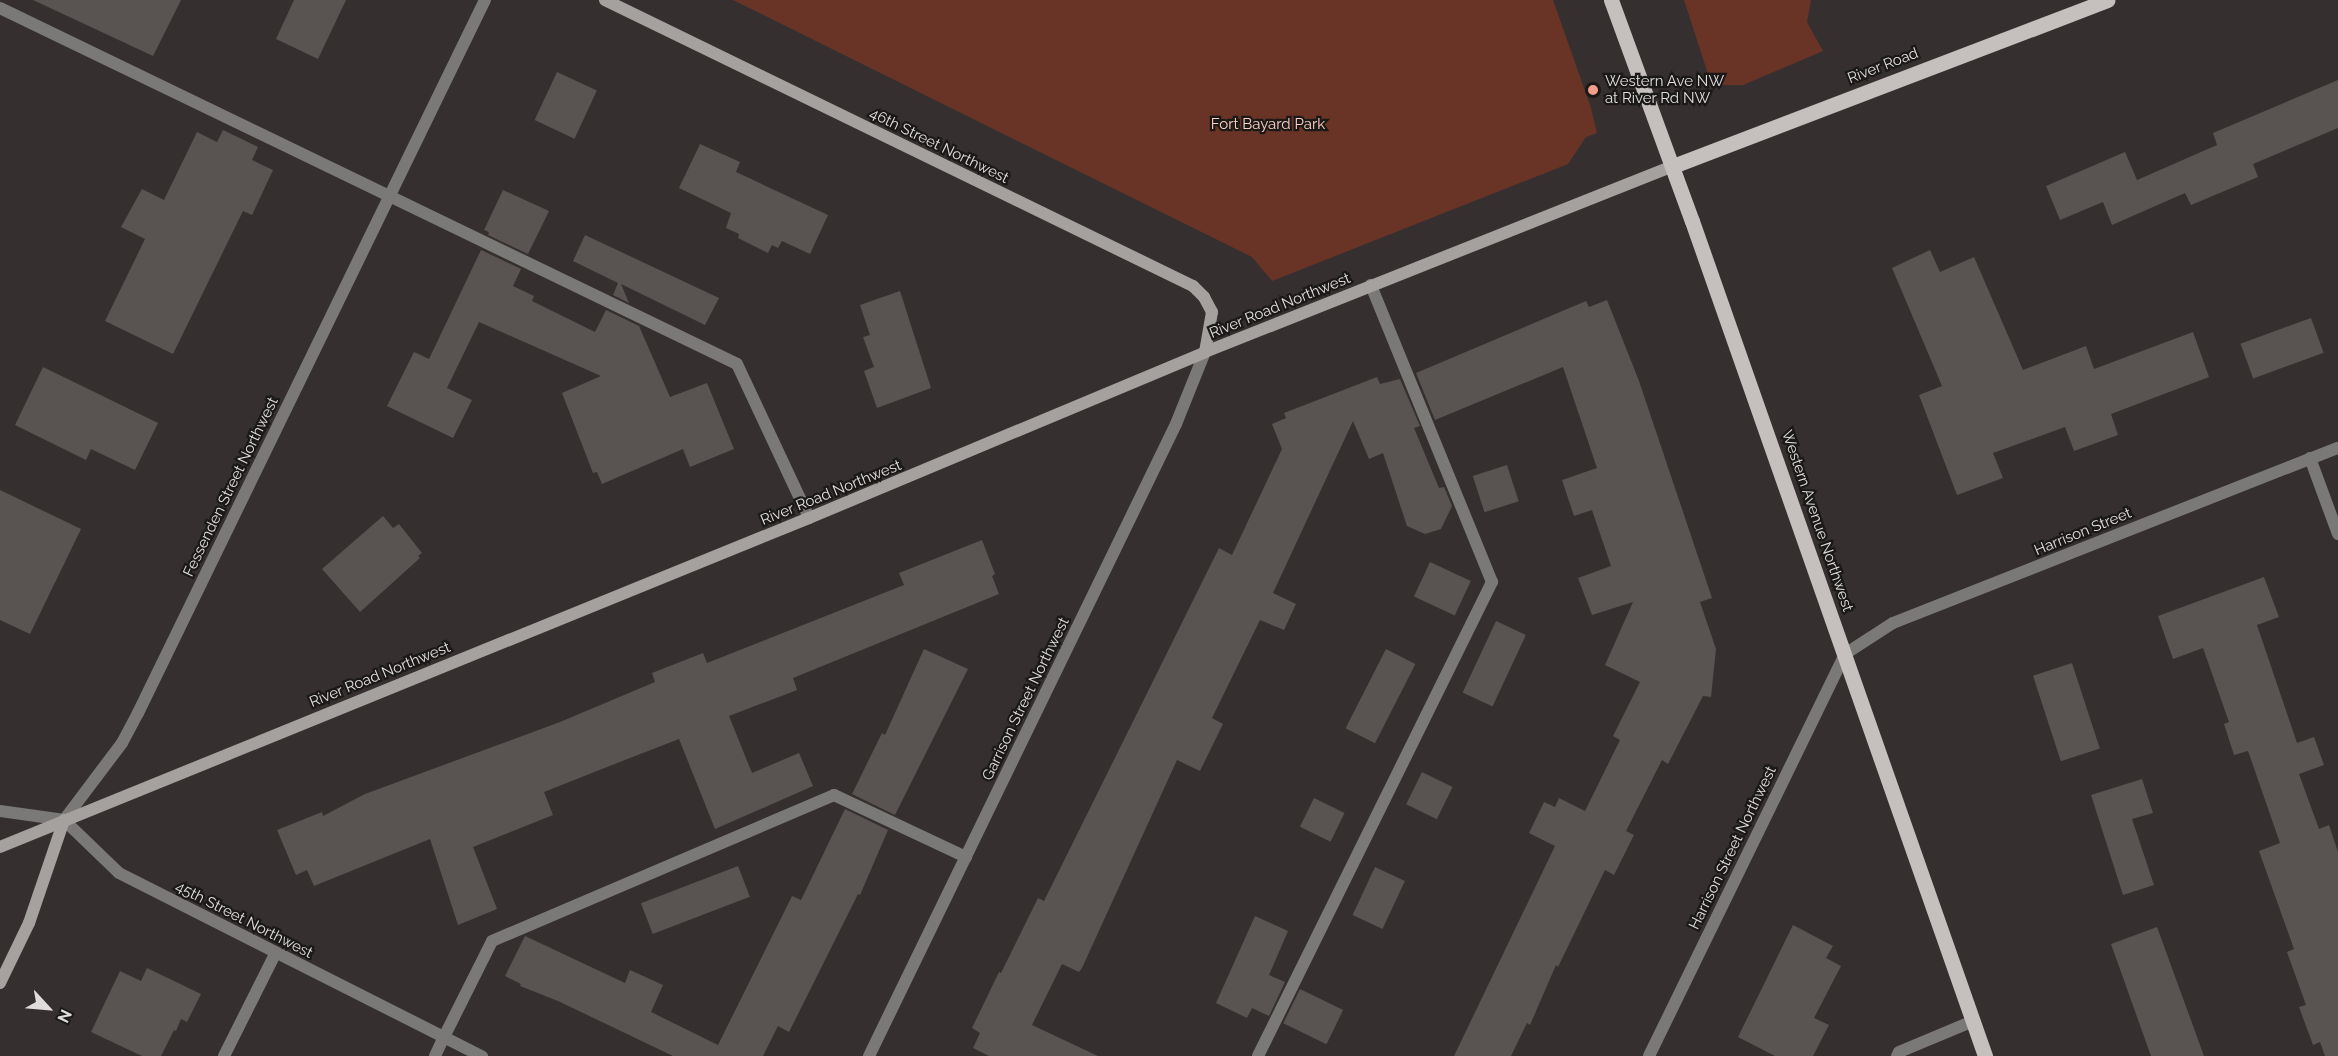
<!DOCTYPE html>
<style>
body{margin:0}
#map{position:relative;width:2338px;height:1056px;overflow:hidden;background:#35302f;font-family:Raleway,sans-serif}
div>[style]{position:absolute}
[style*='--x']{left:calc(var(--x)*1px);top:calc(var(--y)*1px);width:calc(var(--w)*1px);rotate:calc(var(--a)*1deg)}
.green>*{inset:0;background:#693426}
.building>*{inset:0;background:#595352;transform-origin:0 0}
.lane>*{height:12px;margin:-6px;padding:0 6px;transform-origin:6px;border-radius:6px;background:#7b7978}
.street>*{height:12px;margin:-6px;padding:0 6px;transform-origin:6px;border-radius:6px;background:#7b7978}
.secondary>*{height:12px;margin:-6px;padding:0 6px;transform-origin:6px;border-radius:6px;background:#a5a19f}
.primary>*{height:15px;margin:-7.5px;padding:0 7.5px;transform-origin:7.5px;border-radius:7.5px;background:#c5bfbe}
.dots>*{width:16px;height:16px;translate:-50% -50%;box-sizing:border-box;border:3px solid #1b1918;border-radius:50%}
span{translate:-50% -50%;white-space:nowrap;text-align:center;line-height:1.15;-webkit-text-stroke:4.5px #1b1918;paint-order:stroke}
.street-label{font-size:15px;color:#e0dcdc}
.poi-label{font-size:15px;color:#e0dcdc}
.left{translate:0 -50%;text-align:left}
.park-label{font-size:15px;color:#fecfc2}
.north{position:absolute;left:18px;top:978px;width:60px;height:60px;-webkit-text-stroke:4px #1b1918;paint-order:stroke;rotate:116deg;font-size:16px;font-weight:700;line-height:24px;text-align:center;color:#e0dcdc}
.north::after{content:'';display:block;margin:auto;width:21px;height:27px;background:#e0dcdc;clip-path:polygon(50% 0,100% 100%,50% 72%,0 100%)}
</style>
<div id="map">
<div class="green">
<div style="clip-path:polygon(733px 0,1553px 0,1591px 108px,1597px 133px,1586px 137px,1568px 164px,1272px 281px,1252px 257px)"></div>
<div style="clip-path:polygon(1684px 0,1811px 0,1807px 22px,1823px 51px,1743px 85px,1717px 85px,1709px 77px)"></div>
</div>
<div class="building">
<div style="clip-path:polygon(33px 0,181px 0,153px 56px)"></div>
<div style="clip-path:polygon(294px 0,346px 0,318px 59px,276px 39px)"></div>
<div style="left:557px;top:72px;width:44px;height:53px;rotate:25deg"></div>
<div style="clip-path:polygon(2338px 80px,2338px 128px,2253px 164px,2258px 177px,2191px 205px,2185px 193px,2112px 225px,2103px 202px,2060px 220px,2046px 186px,2125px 152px,2137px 180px,2217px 145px,2213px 133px)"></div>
<div style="clip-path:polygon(223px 130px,258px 147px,252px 160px,273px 170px,252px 215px,243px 211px,173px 354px,105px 321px,145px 239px,121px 227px,142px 189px,164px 200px,197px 132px,217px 142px)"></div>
<div style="clip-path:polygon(700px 144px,740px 162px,736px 172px,828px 215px,810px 254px,782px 241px,778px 248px,772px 245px,768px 253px,738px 238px,739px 234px,726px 228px,731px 213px,679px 188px)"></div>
<div style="clip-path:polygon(503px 190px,549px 211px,528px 254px,488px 235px,489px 232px,484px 230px)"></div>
<div style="clip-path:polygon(585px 235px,719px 298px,705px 325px,621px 284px,629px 303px,613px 295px,618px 283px,573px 261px)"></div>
<div style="clip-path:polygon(481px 250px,521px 269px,513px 286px,534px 296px,532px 301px,595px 332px,606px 310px,639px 326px,670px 397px,707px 383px,734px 449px,690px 467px,683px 449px,602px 484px,597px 472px,593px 473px,562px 393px,601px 376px,479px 322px,447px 388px,472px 400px,453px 438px,387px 406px,414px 352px,429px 359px)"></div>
<div style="clip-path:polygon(1930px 250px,1940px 272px,1974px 257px,2023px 370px,2086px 346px,2094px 369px,2193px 332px,2209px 377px,2111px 414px,2118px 435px,2074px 451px,2065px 427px,1993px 453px,2003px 478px,1957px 495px,1919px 395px,1942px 386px,1892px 268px)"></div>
<div style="clip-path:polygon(900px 291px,931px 388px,877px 408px,864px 371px,874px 367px,863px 337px,870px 335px,860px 305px)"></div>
<div style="clip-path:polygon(1607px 300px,1639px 381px,1712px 598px,1700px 602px,1716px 649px,1711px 697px,1703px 696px,1668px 764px,1662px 760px,1626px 831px,1634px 835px,1614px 875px,1605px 870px,1558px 967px,1556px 965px,1530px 1025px,1527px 1023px,1511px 1056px,1454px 1056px,1555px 846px,1529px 833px,1544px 802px,1555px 807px,1559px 798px,1585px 811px,1620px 740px,1613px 736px,1640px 682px,1605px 665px,1633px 602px,1592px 615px,1578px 578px,1611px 566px,1592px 510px,1574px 516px,1562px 480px,1597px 468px,1563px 367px,1435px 420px,1416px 373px,1586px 301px,1589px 307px)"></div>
<div style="left:2311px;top:318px;width:37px;height:75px;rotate:70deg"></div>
<div style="clip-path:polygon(43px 367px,158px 423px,135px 470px,91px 449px,86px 460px,15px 425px)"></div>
<div style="clip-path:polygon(1377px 377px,1380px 384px,1400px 379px,1420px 426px,1414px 428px,1439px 488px,1444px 487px,1452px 506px,1441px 529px,1425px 534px,1407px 526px,1383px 453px,1369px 459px,1353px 421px,1273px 593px,1296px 604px,1284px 630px,1260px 620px,1212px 718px,1223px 724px,1200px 771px,1177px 760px,1082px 968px,1079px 972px,1062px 964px,1032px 1025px,1098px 1056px,989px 1056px,973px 1048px,980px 1033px,972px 1028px,999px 972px,1001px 973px,1038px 898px,1044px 901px,1219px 548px,1232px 555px,1282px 449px,1272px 424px,1286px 418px,1284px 413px)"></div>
<div style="left:1507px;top:465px;width:38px;height:36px;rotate:72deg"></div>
<div style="clip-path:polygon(0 490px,81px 529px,30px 634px,0 620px)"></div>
<div style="clip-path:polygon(383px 516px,393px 528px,399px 524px,422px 553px,418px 556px,420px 558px,360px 612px,322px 569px)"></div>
<div style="clip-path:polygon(982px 540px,995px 574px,992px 576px,999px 594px,793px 678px,797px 690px,729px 716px,752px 773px,799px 753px,813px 786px,715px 829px,679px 739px,612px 765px,544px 792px,553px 815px,473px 847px,497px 909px,458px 925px,430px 839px,314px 886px,307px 870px,296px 875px,277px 830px,322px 812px,323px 816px,365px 794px,560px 722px,655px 682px,652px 673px,703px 653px,707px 663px,904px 585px,899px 573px)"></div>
<div style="left:1430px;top:562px;width:45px;height:38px;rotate:25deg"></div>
<div style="clip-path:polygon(2264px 577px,2279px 617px,2257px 625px,2297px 743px,2314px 737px,2324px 765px,2299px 774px,2319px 829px,2329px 825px,2338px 852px,2338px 1056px,2325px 1056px,2320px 1042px,2313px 1045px,2299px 1007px,2306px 1005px,2287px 952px,2294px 949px,2259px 851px,2280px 843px,2248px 751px,2234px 755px,2224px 724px,2229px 722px,2203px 648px,2173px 659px,2158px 616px)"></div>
<div style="left:1496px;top:621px;width:33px;height:79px;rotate:25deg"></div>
<div style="clip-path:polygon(924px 649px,968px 669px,895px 815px,852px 794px,882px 733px,885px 735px)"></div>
<div style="left:1386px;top:649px;width:33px;height:89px;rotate:27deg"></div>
<div style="left:2072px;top:663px;width:90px;height:41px;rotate:72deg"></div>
<div style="left:1422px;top:772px;width:34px;height:36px;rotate:26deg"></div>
<div style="clip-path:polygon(2142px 779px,2153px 813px,2132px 819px,2154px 885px,2123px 895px,2091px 795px)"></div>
<div style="left:1314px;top:798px;width:34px;height:32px;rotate:26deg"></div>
<div style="clip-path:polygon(845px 809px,888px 830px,860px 895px,858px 894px,789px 1032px,778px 1026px,763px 1056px,673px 1056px,558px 1001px,520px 986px,521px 984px,505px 976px,525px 936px,625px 983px,630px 970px,663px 985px,651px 1012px,718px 1045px,792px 896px,801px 900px)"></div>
<div style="left:738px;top:866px;width:33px;height:104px;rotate:69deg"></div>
<div style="left:1375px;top:867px;width:33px;height:53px;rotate:25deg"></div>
<div style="clip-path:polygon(1255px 916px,1288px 931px,1269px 975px,1285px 982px,1269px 1016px,1252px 1008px,1247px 1018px,1216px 1003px)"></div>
<div style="clip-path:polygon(1793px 925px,1833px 946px,1826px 958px,1841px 966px,1814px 1018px,1829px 1025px,1813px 1056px,1775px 1056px,1738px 1037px)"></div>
<div style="clip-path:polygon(2157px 927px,2204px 1056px,2151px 1056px,2111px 944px)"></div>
<div style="clip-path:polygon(147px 968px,201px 994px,187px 1022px,181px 1019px,176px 1031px,174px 1030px,161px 1056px,142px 1056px,91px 1032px,120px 971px,141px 981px)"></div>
<div style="left:1300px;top:989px;width:48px;height:38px;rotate:26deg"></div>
</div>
<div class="lane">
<div style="--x:0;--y:8;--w:818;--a:25.78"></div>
<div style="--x:737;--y:364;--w:170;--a:64.9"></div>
<div style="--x:444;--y:1037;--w:107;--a:-63.4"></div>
<div style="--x:492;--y:941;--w:372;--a:-23.1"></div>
<div style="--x:834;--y:795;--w:146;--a:25.2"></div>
<div style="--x:224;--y:1056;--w:114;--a:-63.4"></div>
<div style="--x:1258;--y:1056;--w:529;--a:-63.73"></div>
<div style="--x:1492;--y:582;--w:321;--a:-112.2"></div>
<div style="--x:1897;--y:1056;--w:4;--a:-63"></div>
<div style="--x:1899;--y:1052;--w:80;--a:-22.7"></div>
</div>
<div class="street">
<div style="--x:2310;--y:458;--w:81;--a:69.8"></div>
<div style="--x:0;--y:811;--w:65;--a:8"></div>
<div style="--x:64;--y:820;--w:76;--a:43.9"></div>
<div style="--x:119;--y:873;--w:407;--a:26.8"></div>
<div style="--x:64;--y:820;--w:96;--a:-53"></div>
<div style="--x:122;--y:743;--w:34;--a:-62"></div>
<div style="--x:138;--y:713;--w:793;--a:-64.05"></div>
<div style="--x:435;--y:1056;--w:21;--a:-65"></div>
<div style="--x:869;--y:1056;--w:703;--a:-64.09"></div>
<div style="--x:1176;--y:424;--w:78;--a:-68.1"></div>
<div style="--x:1649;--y:1056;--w:447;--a:-64"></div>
<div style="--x:1845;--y:654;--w:57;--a:-32.9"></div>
<div style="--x:1893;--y:623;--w:478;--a:-21.5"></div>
</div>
<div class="secondary">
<div style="--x:605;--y:0;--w:654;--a:25.94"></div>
<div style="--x:1193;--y:286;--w:16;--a:45"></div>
<div style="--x:1204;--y:297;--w:17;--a:62"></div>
<div style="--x:1212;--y:312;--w:41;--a:99.9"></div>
<div style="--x:0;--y:847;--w:873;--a:-22.13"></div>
<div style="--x:809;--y:518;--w:429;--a:-22.7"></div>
<div style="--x:1205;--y:352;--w:504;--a:-21.67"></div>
<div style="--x:0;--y:983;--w:67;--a:-64.2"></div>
<div style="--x:29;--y:923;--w:109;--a:-71.2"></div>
</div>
<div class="primary">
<div style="--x:1611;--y:0;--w:235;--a:69.9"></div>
<div style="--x:1692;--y:221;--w:885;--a:70.66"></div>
<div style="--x:1673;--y:166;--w:465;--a:-20.9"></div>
</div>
<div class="dots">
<div style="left:1593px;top:90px;background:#f49e87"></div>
</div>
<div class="street-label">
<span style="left:1883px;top:66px;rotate:-21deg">River Road</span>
<span style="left:939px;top:146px;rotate:26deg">46th Street Northwest</span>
<span style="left:1280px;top:306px;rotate:-22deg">River Road Northwest</span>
<span style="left:231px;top:487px;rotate:-64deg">Fessenden Street Northwest</span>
<span style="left:831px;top:493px;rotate:-22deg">River Road Northwest</span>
<span style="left:1817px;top:521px;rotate:71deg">Western Avenue Northwest</span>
<span style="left:2083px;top:532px;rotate:-22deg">Harrison Street</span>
<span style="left:380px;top:675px;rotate:-22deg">River Road Northwest</span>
<span style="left:1026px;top:699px;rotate:-64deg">Garrison Street Northwest</span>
<span style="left:1733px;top:848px;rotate:-64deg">Harrison Street Northwest</span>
<span style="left:244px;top:920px;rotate:27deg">45th Street Northwest</span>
</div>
<div class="poi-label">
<span class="left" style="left:1605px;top:90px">Western Ave NW<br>at River Rd NW</span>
</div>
<div class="park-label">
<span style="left:1268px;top:125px">Fort Bayard Park</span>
</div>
<div class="north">N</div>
</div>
